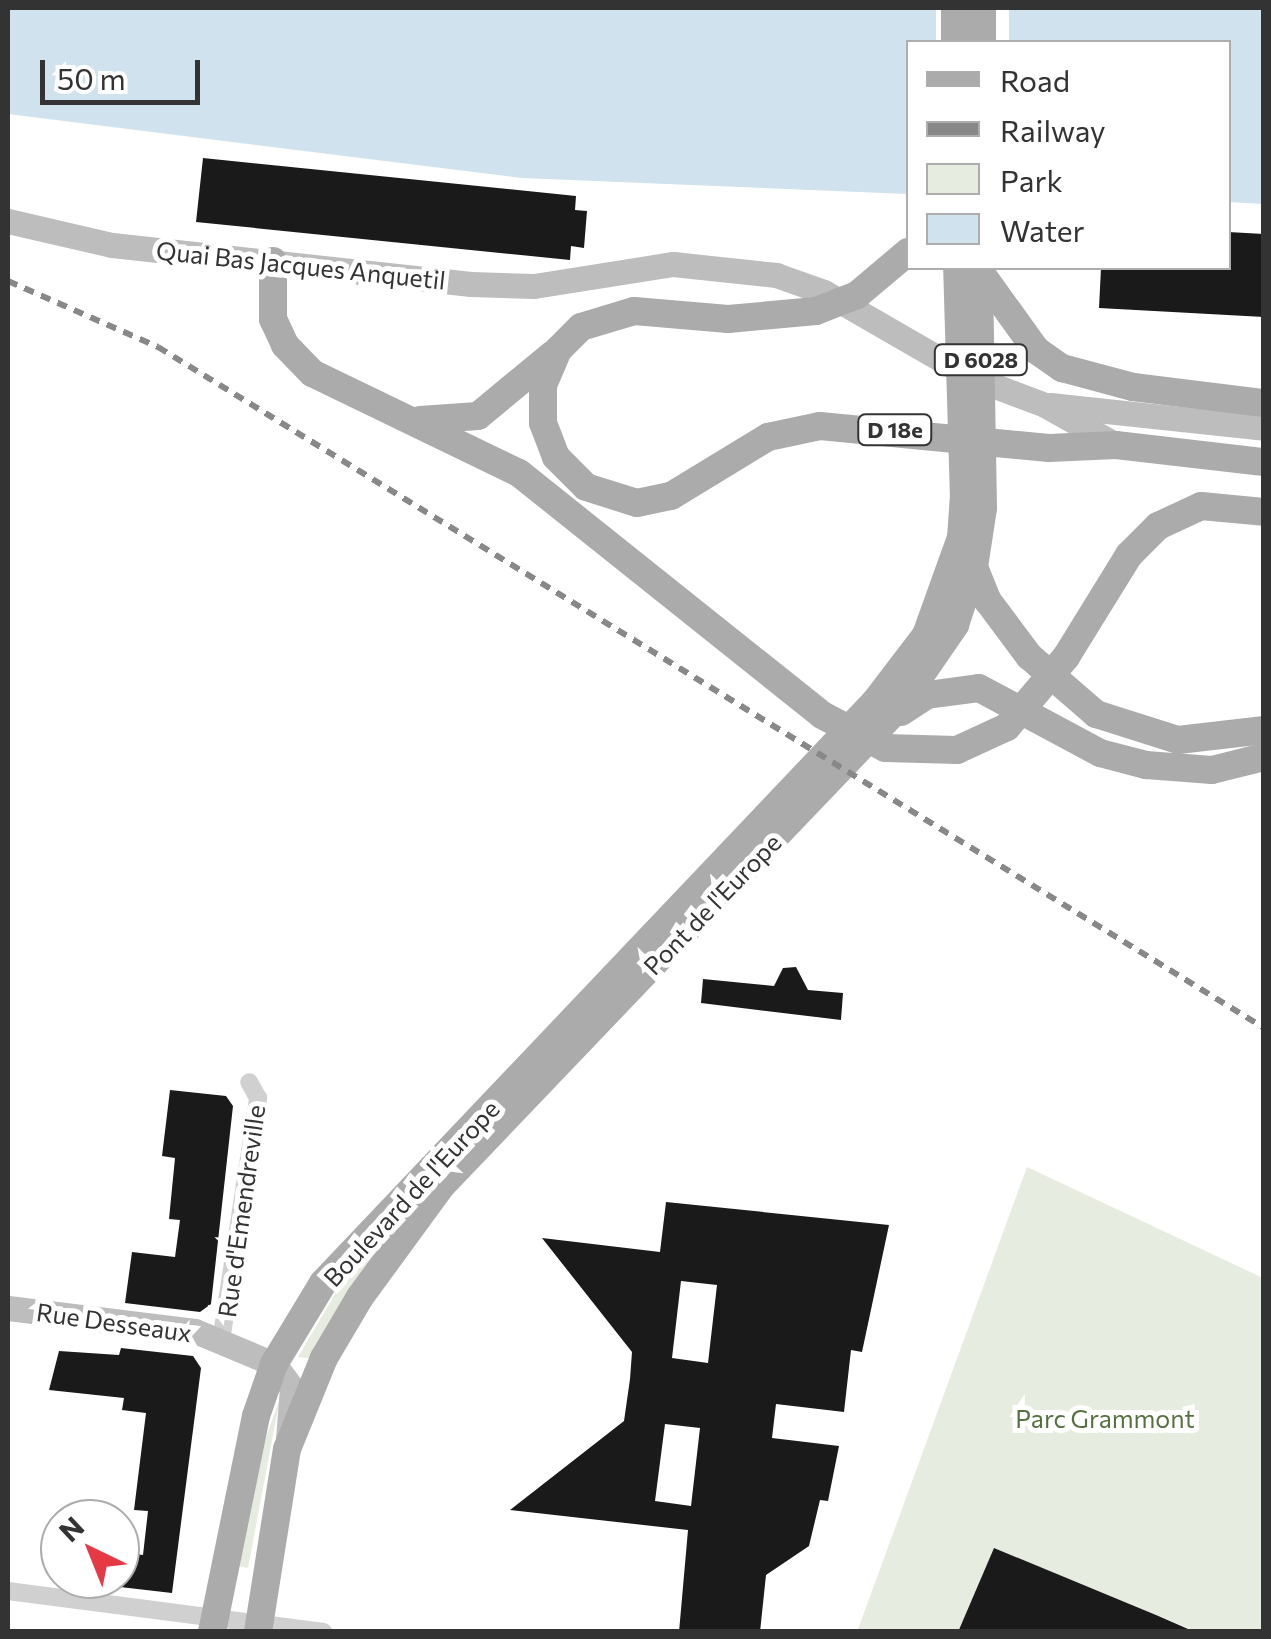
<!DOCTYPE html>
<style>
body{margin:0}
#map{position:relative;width:1271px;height:1639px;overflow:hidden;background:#fff;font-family:Commissioner,sans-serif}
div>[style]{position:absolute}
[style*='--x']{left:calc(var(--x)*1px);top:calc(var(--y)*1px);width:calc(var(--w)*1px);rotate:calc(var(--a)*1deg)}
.green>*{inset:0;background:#e6ecdf}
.water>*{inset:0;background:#cfe2ee}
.pier>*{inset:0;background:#fff;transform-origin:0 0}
.building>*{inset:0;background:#1a1a1a}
.street>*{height:18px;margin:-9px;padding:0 9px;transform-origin:9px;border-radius:9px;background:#d0d0d0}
.secondary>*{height:25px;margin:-12.5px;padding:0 12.5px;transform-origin:12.5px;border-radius:12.5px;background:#bdbdbd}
.primary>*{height:28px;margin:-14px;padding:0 14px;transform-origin:14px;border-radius:14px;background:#ababab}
.rail>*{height:6px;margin-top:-3px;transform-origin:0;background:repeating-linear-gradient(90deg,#888 0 10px,transparent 0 18px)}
span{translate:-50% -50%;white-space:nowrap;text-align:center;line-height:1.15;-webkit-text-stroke:10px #fff;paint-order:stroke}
.shield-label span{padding:2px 8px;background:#fff;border:2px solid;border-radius:8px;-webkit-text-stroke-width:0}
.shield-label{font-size:22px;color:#333;font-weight:700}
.street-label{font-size:25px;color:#333}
.park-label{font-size:25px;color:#56703f}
.frame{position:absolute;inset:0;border:10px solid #333;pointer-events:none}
.legend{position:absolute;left:906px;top:40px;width:325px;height:230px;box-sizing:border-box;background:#fff;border:2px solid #adadad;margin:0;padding:12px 18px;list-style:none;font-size:30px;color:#333}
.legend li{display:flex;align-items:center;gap:20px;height:50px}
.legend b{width:50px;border:2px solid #adadad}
.north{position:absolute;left:40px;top:1499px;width:100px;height:100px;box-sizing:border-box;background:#fff;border:2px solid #adadad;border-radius:50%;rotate:317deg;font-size:28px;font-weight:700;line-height:40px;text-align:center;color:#333}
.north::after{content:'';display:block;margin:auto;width:35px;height:45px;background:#e63946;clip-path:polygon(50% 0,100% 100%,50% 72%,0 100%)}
.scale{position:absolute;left:40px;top:60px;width:160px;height:45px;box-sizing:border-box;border:5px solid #333;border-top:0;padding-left:12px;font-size:30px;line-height:35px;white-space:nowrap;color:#333;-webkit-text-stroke:8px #fff;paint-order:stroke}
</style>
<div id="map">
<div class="green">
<div style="clip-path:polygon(1027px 1167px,1263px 1278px,1263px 1631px,1195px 1631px,994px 1548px,958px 1631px,857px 1632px)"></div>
<div style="clip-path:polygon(405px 1208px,315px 1359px,298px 1357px,345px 1277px)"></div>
<div style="clip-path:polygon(280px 1398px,248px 1568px,234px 1565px,256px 1465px)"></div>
</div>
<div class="water">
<div style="clip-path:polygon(8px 8px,1263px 8px,1263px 204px,1229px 202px,1228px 42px,908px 42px,908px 194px,522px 178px,8px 114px)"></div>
</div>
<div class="pier">
<div style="left:936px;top:8px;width:73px;height:34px"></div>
</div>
<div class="building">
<div style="clip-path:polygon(203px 158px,576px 196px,575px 210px,587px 211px,584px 248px,571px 246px,570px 260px,196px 222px)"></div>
<div style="clip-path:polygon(1228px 232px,1264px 234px,1264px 317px,1099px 308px,1101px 268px,1228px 268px)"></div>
<div style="clip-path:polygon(796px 967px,808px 990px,843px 993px,841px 1020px,701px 1003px,703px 979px,774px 986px,783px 968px)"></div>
<div style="clip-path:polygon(170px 1090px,226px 1096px,233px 1106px,211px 1304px,200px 1312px,125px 1303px,132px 1252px,175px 1257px,180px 1220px,169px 1219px,175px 1158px,162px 1156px)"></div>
<div style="clip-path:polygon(evenodd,666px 1202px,889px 1225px,862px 1352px,851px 1350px,844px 1412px,776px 1404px,772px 1438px,839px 1446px,828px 1501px,820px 1500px,809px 1546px,766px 1575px,760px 1632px,679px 1632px,688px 1530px,510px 1510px,624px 1421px,630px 1379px,632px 1352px,542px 1238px,660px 1252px,666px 1202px,681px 1281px,717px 1285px,708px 1363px,672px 1358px,681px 1281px,666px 1202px,665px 1424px,700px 1428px,691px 1506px,655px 1501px,665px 1424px)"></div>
<div style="clip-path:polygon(121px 1348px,193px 1356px,201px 1368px,172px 1593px,120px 1587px,120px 1552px,143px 1555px,148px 1511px,134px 1510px,146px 1413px,122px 1410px,124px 1398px,49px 1390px,59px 1351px,119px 1355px)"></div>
<div style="clip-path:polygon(994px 1548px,1156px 1615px,1195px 1632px,958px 1632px)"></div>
</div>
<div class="street">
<div style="--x:221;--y:1341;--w:246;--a:-81.3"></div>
<div style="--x:258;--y:1098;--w:18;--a:-119"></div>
<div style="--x:8;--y:1591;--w:318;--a:7.4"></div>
</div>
<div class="secondary">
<div style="--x:8;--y:221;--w:107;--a:13"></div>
<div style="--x:112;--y:245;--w:361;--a:6.2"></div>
<div style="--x:471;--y:284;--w:63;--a:1.8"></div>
<div style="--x:534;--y:286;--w:141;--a:-9"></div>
<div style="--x:673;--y:264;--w:104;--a:6.1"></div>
<div style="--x:776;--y:275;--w:51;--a:19.5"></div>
<div style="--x:824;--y:292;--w:170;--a:30"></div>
<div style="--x:971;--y:377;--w:79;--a:20.7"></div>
<div style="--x:1045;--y:405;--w:81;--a:29.4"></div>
<div style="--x:1050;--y:405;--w:215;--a:6.1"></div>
<div style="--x:8;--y:1308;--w:188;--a:7"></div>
<div style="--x:195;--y:1331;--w:86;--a:22.7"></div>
<div style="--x:274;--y:1364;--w:30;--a:53"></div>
<div style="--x:292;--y:1388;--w:51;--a:94.5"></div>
</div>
<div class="primary">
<div style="--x:955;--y:42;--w:34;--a:-90"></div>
<div style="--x:982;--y:42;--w:34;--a:-90"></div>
<div style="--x:908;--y:252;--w:67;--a:139.9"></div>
<div style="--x:857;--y:295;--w:44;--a:158.7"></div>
<div style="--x:816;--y:311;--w:88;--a:174.8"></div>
<div style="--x:728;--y:319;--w:94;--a:-175.1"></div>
<div style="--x:634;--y:311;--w:55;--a:163.2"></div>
<div style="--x:581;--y:327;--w:33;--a:135"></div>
<div style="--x:558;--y:350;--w:39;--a:113"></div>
<div style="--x:543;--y:386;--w:37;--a:90"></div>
<div style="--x:543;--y:423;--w:36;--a:69"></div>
<div style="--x:556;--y:457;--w:42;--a:45"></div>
<div style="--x:586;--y:487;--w:53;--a:17.4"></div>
<div style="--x:637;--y:503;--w:35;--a:-12"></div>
<div style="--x:671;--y:496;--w:114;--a:-31.3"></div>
<div style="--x:768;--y:437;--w:53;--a:-11.9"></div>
<div style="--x:820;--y:426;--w:230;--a:5.5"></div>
<div style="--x:1049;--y:448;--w:67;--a:-2.6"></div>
<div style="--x:1116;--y:445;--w:149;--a:6.6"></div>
<div style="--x:273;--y:261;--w:58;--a:90"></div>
<div style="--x:273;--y:319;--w:29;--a:65"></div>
<div style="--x:285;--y:345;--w:39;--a:46"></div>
<div style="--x:312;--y:373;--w:230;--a:25.8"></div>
<div style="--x:519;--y:473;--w:388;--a:38.6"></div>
<div style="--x:822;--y:715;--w:71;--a:27.6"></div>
<div style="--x:885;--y:748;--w:72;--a:1.6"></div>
<div style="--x:957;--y:750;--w:55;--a:-24.7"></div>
<div style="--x:1007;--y:727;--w:92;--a:-49.9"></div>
<div style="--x:1066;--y:657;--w:120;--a:-58.3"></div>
<div style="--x:1129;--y:555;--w:41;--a:-45"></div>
<div style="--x:1158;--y:526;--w:47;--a:-24.9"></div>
<div style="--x:1201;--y:506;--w:63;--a:5.4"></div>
<div style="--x:980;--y:272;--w:96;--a:54.3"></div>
<div style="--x:1036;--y:350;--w:32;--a:35"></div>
<div style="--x:1062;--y:368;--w:73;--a:15"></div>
<div style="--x:1133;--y:387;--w:132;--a:7"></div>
<div style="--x:420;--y:420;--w:58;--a:-3.9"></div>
<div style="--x:478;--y:416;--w:97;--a:-39.6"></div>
<div style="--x:974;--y:567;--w:37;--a:68"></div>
<div style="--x:988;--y:601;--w:69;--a:53.3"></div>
<div style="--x:1029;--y:656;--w:89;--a:40.9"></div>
<div style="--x:1096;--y:714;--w:86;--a:17.6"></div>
<div style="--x:1178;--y:740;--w:87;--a:-6.6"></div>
<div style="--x:901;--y:712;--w:31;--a:-33"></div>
<div style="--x:927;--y:695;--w:52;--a:-7.7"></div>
<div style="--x:979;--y:688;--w:137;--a:28.2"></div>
<div style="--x:1100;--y:753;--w:48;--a:14.6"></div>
<div style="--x:1146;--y:765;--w:66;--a:4.3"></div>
<div style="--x:1212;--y:770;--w:54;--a:-14"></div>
<div style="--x:212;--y:1632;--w:220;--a:-78.5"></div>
<div style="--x:256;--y:1416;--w:55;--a:-70.9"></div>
<div style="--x:274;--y:1364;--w:95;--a:-58.8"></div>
<div style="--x:323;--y:1283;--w:801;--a:-46.47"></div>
<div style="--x:875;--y:702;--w:84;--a:-52.7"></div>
<div style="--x:926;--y:635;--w:103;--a:-70.2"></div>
<div style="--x:961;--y:538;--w:39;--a:-86"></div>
<div style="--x:964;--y:499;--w:231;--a:-91.7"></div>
<div style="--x:258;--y:1632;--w:185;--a:-81"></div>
<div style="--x:287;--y:1449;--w:98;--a:-67.9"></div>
<div style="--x:324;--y:1358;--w:71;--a:-59.5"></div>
<div style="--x:360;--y:1297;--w:139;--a:-53.8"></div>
<div style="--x:442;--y:1185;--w:660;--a:-46.29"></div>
<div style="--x:898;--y:708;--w:101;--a:-55.5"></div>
<div style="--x:955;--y:625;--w:61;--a:-71.9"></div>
<div style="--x:974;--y:567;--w:60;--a:-81.3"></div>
<div style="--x:983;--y:508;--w:240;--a:-91"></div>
</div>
<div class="rail">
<div style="--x:8;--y:281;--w:164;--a:23.7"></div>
<div style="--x:158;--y:347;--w:1299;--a:31.62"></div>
</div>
<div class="shield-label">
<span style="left:981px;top:360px">D 6028</span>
<span style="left:895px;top:430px">D 18e</span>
</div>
<div class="street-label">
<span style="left:301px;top:265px;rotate:6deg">Quai Bas Jacques Anquetil</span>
<span style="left:712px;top:904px;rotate:-46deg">Pont de l'Europe</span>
<span style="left:411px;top:1193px;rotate:-47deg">Boulevard de l'Europe</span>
<span style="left:241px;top:1211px;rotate:-82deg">Rue d'Emendreville</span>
<span style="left:114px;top:1322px;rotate:8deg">Rue Desseaux</span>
</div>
<div class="park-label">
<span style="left:1105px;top:1418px">Parc Grammont</span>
</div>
<div class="frame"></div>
<ul class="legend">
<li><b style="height:12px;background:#ababab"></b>Road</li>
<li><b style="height:12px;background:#888"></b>Railway</li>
<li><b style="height:28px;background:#e6ecdf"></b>Park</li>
<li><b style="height:28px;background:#cfe2ee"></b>Water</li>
</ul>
<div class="north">N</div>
<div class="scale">50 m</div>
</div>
